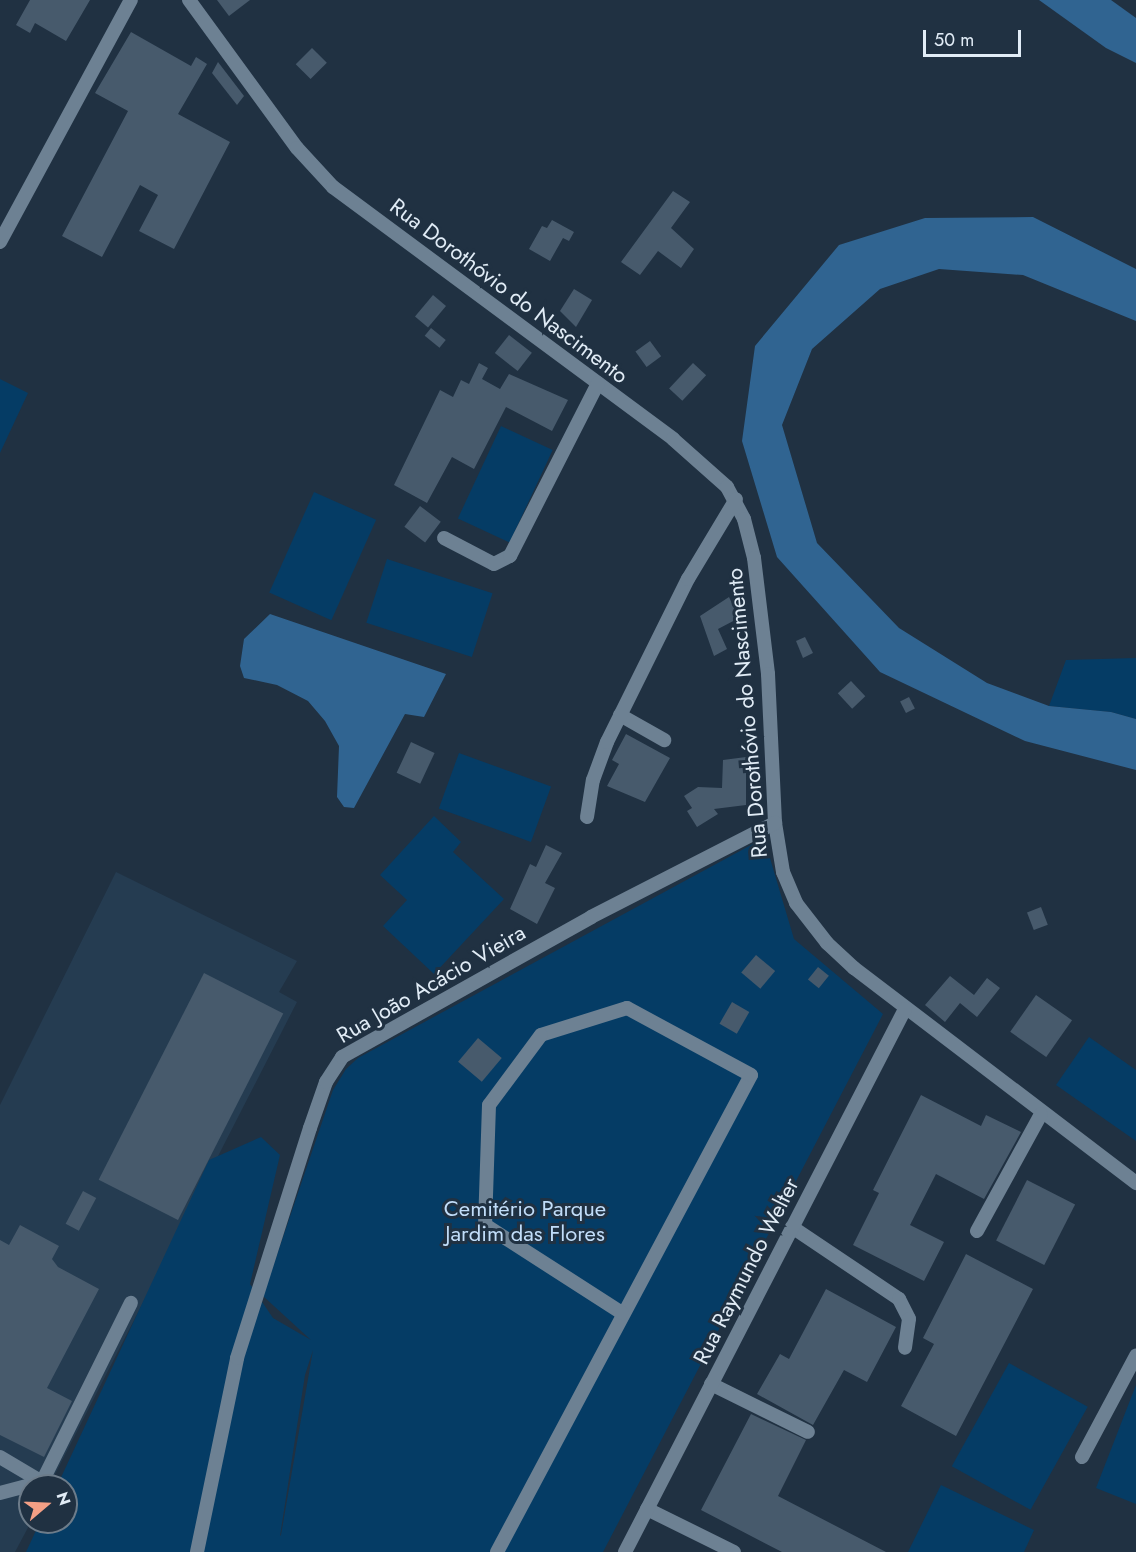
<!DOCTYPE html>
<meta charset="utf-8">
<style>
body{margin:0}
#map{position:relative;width:1136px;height:1552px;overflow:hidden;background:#203142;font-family:Jost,sans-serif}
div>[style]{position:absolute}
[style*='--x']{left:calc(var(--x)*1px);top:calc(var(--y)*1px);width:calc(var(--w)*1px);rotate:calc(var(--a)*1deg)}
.built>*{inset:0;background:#253c51}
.green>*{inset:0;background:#053c65;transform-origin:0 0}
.water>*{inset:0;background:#306491}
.building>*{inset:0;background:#475a6c;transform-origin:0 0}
.minor>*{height:14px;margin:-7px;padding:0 7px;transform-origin:7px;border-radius:7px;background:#6d8193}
span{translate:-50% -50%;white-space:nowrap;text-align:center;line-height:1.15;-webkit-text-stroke:6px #203142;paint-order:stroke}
.street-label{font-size:22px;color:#e1ecf6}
.park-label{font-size:22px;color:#c1ddf9}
.north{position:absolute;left:18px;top:1474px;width:60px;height:60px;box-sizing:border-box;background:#203142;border:2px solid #6d7c8a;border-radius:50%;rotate:71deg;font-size:16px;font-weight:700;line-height:24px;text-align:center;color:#e1ecf6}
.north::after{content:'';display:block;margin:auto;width:21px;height:27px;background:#f39f85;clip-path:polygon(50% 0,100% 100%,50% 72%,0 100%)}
.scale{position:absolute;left:923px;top:30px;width:98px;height:27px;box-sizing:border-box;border:3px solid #e1ecf6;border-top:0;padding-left:8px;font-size:18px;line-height:21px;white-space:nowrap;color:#e1ecf6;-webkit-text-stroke:4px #203142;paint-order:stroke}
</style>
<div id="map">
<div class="built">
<div style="clip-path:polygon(116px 872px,297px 961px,279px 992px,297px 1002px,49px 1486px,30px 1486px,31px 1522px,15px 1552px,0 1552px,0 1105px)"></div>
</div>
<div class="green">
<div style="clip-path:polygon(0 379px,28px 393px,0 453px)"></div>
<div style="left:501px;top:426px;width:57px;height:102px;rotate:25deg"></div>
<div style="left:314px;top:492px;width:68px;height:110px;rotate:24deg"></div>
<div style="left:387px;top:559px;width:111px;height:67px;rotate:18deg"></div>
<div style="clip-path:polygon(1136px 658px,1136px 719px,1111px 712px,1049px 706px,1066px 660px)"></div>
<div style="left:459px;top:753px;width:98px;height:59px;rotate:20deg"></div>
<div style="clip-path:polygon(434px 816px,461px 842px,453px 852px,504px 899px,434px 974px,383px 926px,407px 900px,380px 875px)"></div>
<div style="clip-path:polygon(evenodd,764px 838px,794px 939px,883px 1014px,603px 1552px,26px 1552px,40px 1522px,66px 1522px,66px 1486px,57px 1486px,209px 1160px,261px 1137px,280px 1155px,250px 1284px,273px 1318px,311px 1340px,263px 1296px,333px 1090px,346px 1069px,358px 1058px,764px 838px,313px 1350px,281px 1535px,280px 1536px,305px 1375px,313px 1350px)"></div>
<div style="clip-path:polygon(1089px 1037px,1136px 1070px,1136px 1141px,1056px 1085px)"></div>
<div style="left:1009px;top:1363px;width:90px;height:118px;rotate:29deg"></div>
<div style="clip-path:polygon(1136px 1385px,1136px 1504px,1096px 1488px)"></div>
<div style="clip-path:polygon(941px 1485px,1034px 1530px,1024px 1552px,908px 1552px)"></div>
</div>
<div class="water">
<div style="clip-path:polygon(1039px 0,1111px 0,1136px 18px,1136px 63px,1106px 48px)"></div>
<div style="clip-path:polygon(1033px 217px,1136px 269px,1136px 321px,1023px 275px,939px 269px,880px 289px,812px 349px,782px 425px,817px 543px,899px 628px,987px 683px,1049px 706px,1111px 712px,1136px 719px,1136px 770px,1025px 741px,880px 672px,777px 557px,742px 441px,755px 346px,839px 245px,925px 218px)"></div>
<div style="clip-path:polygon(270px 614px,446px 674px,424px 717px,405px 714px,354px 808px,344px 807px,337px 797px,339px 746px,325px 721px,308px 701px,277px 685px,244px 678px,240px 666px,244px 639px)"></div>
</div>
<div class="building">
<div style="clip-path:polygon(30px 0,90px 0,66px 41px,35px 23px,30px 33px,16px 25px)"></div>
<div style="clip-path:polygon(217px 0,250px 0,229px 16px)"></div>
<div style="clip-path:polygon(131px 32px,191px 66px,196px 57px,207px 64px,178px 114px,230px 142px,174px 249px,139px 231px,158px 195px,140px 185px,102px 257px,62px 236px,128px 111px,95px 93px)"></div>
<div style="left:312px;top:48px;width:21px;height:23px;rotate:45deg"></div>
<div style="clip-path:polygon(218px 62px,244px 96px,237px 105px,212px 73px)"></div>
<div style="clip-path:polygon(673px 191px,690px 202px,671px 228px,694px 249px,681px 268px,658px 251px,640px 275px,621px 262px)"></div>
<div style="clip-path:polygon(552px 220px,574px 232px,569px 241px,563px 238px,550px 261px,529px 249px,542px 226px,547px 228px)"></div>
<div style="clip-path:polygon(574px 289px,592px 300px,576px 327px,560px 311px)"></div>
<div style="left:433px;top:295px;width:17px;height:28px;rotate:40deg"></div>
<div style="left:431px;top:328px;width:19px;height:10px;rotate:39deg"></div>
<div style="left:509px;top:335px;width:29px;height:23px;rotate:38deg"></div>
<div style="left:650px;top:341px;width:19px;height:18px;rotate:54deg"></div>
<div style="clip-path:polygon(479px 363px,488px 368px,482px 379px,500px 389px,509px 374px,568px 400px,552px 431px,506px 407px,474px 469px,452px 457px,427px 503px,394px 485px,440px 390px,453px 397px,461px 380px,469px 384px)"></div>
<div style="left:693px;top:363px;width:18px;height:35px;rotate:43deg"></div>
<div style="left:420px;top:506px;width:26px;height:26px;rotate:37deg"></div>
<div style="clip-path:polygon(729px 597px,739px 618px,718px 629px,727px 649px,714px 656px,700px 616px)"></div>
<div style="clip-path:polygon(805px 637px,813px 653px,803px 658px,796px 641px)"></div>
<div style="left:851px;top:681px;width:21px;height:18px;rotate:47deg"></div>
<div style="left:909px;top:697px;width:13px;height:10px;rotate:63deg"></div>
<div style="clip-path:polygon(626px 734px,670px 758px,645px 802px,607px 786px,619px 764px,612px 760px)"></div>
<div style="left:411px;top:742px;width:26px;height:34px;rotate:25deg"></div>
<div style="clip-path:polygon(746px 757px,746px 805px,714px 809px,718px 814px,697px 827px,687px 811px,692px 808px,684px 796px,698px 787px,722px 788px,723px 760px)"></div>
<div style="clip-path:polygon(546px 845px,562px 853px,545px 883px,555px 888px,537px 924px,510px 909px,530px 864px,536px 867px)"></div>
<div style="left:1041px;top:907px;width:19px;height:15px;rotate:69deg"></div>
<div style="left:756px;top:955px;width:25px;height:23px;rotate:40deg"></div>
<div style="left:818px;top:967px;width:14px;height:16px;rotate:39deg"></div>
<div style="left:204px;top:973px;width:89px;height:232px;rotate:27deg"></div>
<div style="clip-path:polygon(950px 976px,974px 995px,987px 978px,1000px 988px,977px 1017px,960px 1003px,945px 1022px,925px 1005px)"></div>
<div style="left:1036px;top:995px;width:44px;height:45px;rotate:35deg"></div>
<div style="left:732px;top:1002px;width:20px;height:25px;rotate:30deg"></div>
<div style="left:478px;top:1038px;width:31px;height:31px;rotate:40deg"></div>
<div style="clip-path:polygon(921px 1095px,981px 1126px,986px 1115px,1021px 1132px,984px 1199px,936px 1174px,910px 1225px,944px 1242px,924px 1281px,853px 1245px,879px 1193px,873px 1190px)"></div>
<div style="left:1027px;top:1180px;width:54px;height:68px;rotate:27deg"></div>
<div style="left:83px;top:1191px;width:15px;height:37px;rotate:28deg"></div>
<div style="clip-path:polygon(20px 1225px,59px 1246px,52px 1259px,58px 1267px,99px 1289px,47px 1388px,72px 1401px,44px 1457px,0 1435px,0 1240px,9px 1245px)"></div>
<div style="clip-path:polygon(966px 1254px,1033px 1289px,956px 1436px,901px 1406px,934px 1344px,923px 1338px)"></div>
<div style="clip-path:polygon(826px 1289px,896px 1327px,867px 1382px,844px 1370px,813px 1425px,757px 1394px,780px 1354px,789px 1359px)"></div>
<div style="clip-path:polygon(751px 1414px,806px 1440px,778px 1496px,886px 1552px,782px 1552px,701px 1510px)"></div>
</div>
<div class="minor">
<div style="--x:189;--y:0;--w:183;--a:53.9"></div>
<div style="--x:297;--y:148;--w:53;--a:47.3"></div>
<div style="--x:333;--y:187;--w:423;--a:36.5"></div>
<div style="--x:673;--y:439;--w:72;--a:41.6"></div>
<div style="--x:727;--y:487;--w:36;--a:62"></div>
<div style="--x:744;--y:519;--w:40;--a:75.6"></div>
<div style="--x:754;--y:558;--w:117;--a:83.1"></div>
<div style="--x:768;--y:674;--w:149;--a:87.3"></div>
<div style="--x:775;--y:823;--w:50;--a:80.7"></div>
<div style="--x:783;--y:872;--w:34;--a:67"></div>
<div style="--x:796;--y:903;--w:51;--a:52.2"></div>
<div style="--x:827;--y:943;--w:37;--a:43"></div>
<div style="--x:854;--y:968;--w:355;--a:37.3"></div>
<div style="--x:0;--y:242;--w:275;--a:-61.6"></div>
<div style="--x:444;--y:538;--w:56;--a:27.5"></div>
<div style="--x:494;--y:564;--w:18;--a:-27"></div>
<div style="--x:510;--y:556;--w:194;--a:-63"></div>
<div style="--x:620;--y:715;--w:51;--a:29.6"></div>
<div style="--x:587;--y:817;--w:37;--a:-81"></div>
<div style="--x:593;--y:780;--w:40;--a:-69.8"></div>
<div style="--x:607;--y:742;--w:182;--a:-63.6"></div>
<div style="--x:688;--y:579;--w:93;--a:-59"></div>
<div style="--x:792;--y:1227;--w:129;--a:33.9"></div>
<div style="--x:899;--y:1299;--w:22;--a:63"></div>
<div style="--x:909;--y:1319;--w:29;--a:98"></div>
<div style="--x:977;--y:1231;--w:133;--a:-61.3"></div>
<div style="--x:711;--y:1384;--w:108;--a:26.3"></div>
<div style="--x:0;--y:1457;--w:49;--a:30.8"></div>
<div style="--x:1082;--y:1457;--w:115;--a:-61.9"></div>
<div style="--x:0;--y:1493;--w:43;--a:-14.7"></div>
<div style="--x:42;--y:1482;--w:200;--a:-63.6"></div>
<div style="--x:647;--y:1509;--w:97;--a:26.3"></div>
<div style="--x:197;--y:1552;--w:198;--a:-78.3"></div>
<div style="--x:237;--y:1358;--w:241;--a:-72.4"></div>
<div style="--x:310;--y:1128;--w:49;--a:-70.8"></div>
<div style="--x:326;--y:1082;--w:30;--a:-57"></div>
<div style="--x:342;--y:1057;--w:286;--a:-29.3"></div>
<div style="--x:591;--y:917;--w:207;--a:-27.1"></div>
<div style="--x:497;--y:1552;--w:540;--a:-61.96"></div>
<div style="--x:751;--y:1075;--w:141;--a:-151.6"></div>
<div style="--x:627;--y:1008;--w:90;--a:162.6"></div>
<div style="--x:541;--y:1035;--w:87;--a:126.6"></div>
<div style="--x:489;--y:1105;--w:120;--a:91.9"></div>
<div style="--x:485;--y:1225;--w:163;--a:32.7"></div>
<div style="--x:625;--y:1552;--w:611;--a:-62.72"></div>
</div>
<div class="street-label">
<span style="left:509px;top:291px;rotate:37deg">Rua Dorothóvio do Nascimento</span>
<span style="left:747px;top:713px;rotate:-95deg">Rua Dorothóvio do Nascimento</span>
<span style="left:431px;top:984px;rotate:-30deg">Rua João Acácio Vieira</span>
<span style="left:746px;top:1271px;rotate:-63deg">Rua Raymundo Welter</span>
</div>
<div class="park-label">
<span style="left:525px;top:1221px">Cemitério Parque<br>Jardim das Flores</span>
</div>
<div class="north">N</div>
<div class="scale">50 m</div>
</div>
